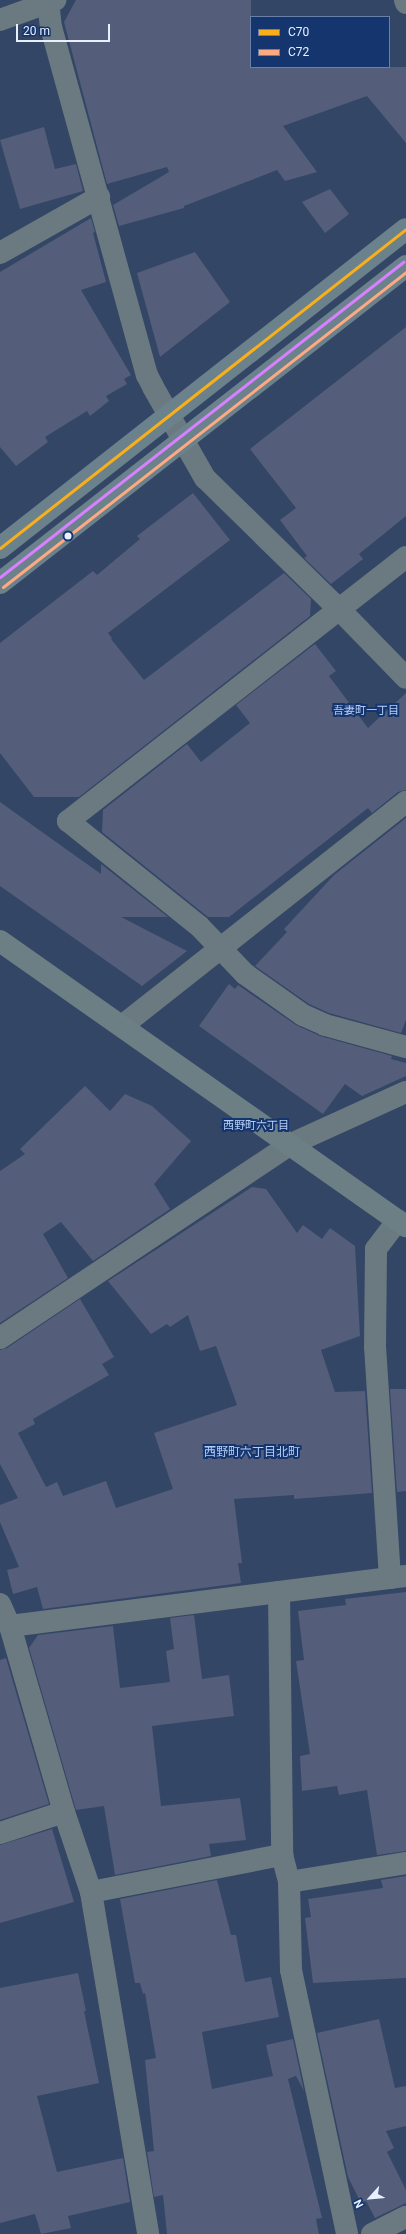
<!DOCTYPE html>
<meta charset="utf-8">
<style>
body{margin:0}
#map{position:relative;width:406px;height:2234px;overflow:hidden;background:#344665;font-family:Roboto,"Noto Sans JP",sans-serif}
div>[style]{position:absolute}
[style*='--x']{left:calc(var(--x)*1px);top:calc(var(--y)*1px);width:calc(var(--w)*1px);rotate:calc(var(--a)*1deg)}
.building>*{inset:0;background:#545d7a}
.street>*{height:22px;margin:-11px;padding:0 11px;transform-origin:11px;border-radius:11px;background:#6b7a80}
.secondary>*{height:22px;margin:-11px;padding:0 11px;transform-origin:11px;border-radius:11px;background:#6b7f84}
.highway>*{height:22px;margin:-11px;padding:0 11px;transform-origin:11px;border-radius:11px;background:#6b828d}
.bus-1>*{height:3px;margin:-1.5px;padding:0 1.5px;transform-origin:1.5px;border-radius:1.5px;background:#f9af1a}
.bus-2>*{height:3px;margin:-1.5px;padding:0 1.5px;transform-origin:1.5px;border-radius:1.5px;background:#ffa980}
.bus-3>*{height:3px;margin:-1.5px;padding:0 1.5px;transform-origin:1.5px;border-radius:1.5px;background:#d880ff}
.dots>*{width:11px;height:11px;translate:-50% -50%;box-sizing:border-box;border:2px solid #14356e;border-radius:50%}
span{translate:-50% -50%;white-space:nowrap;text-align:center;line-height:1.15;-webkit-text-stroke:4px #14356e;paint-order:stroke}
.neighbourhood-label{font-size:11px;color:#b5cef8}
.quarter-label{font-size:12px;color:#b5cef8}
.legend{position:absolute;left:250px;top:16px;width:140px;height:52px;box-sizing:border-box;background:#14356e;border:1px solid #6980a8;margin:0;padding:5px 7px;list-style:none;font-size:12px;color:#e8f0ff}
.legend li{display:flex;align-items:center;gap:8px;height:20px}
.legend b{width:20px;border:1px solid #6980a8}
.north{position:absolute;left:350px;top:2178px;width:40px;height:40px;-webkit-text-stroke:3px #14356e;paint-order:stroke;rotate:243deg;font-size:11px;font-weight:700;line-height:16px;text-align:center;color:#e8f0ff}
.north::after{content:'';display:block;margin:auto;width:14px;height:18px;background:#e8f0ff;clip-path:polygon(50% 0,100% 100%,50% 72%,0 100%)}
.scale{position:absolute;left:16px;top:24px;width:94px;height:18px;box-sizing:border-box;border:2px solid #e8f0ff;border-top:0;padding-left:5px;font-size:12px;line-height:14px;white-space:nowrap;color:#e8f0ff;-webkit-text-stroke:3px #14356e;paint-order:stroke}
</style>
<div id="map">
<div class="building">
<div style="clip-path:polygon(76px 0,251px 0,251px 67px,406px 67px,406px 143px,367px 96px,283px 126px,317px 172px,285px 181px,277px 170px,184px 206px,184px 208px,119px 226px,113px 205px,169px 172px,167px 167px,107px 184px,64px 22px)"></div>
<div style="clip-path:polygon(44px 127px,55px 169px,76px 164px,83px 191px,20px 209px,0 140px)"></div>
<div style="clip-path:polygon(330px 189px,349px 214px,325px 233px,302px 202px)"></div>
<div style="clip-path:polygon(91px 218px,95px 232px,93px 233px,106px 282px,81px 290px,131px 375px,124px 379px,127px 384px,106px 396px,109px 401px,90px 416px,87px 411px,45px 437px,48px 442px,16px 466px,0 447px,0 272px)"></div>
<div style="clip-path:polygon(195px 252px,230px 302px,160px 357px,137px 273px)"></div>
<div style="clip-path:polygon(406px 327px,406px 516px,359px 554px,363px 559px,331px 584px,304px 558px,307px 556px,280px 520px,296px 508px,250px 449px)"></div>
<div style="clip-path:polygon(193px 493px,230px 540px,108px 633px,112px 638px,111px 639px,144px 680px,284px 573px,311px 599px,310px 616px,79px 797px,34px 797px,0 753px,0 643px,93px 571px,97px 575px,140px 539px,137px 536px)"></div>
<div style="clip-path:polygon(315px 644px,336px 671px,329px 676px,368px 728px,406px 693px,406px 790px,398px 792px,372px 813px,368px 808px,229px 917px,208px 917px,102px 832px,103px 810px,187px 744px,201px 762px,250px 723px,236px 705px)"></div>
<div style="clip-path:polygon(0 802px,101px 874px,101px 864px,168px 917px,121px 917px,187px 951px,142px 986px,0 886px)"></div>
<div style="clip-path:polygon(406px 818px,406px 1020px,401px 1033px,329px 1013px,309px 1004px,255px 966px,287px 932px,284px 929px,334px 875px)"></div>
<div style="clip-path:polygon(229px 984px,235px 989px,238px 985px,296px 1025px,320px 1036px,392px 1056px,391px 1059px,406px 1063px,406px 1076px,362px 1096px,345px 1084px,323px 1114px,199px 1026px)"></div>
<div style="clip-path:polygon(85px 1086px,110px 1111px,125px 1094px,152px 1106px,191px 1141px,154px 1184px,170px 1209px,93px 1261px,61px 1222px,43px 1234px,68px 1278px,0 1323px,0 1171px,25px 1154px,20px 1149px)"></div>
<div style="clip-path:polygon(252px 1187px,266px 1189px,297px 1233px,303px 1225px,322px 1239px,330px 1228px,355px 1246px,360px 1336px,321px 1350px,335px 1392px,365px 1391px,372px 1493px,294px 1499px,294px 1495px,234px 1499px,242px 1563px,238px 1563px,241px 1583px,43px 1609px,37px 1587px,13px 1594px,7px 1570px,19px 1567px,0 1522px,0 1505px,18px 1498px,0 1464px,0 1350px,7px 1348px,80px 1299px,114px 1357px,102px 1364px,109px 1375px,33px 1419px,35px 1424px,18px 1433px,46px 1487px,57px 1482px,63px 1496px,106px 1481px,116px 1508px,173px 1489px,154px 1433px,237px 1405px,216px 1346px,200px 1351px,188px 1315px,170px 1327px,167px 1324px,151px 1334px,108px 1281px)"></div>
<div style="clip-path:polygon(390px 1389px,406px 1389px,406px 1491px,397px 1492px)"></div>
<div style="clip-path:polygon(406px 1592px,406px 1851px,377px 1855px,367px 1790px,339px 1795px,337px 1786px,302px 1791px,300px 1756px,310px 1754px,296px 1661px,304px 1660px,298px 1611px,346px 1605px,345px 1599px)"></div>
<div style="clip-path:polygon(194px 1615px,202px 1679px,229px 1675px,234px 1716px,152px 1726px,161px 1806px,240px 1798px,246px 1840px,209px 1844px,211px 1856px,115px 1875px,104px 1806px,76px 1810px,29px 1648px,38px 1635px,113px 1626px,120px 1688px,170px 1682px,166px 1651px,174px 1649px,170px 1618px)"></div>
<div style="clip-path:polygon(6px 1658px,49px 1804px,0 1820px,0 1660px)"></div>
<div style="clip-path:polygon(52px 1829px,74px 1902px,0 1923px,0 1845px)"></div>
<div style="clip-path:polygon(406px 1876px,406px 1978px,313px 1983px,305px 1918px,311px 1917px,308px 1899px,383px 1888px,381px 1880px)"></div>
<div style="clip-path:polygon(217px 1880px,231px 1935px,236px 1935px,245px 1982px,271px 1977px,279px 2017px,202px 2032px,212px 2089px,273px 2076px,266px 2045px,293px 2039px,304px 2091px,296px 2076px,288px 2079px,322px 2218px,316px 2219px,319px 2234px,167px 2234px,163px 2195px,154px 2197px,147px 2152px,154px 2151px,145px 2060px,156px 2058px,145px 1993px,143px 1994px,140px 1983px,135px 1983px,120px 1899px)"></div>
<div style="clip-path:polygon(78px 1973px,86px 2011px,84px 2011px,99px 2083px,37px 2096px,57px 2172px,123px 2158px,130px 2202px,68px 2216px,71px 2228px,41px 2234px,35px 2214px,0 2223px,0 1988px)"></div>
<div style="clip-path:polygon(379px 2019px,395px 2088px,406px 2086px,406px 2126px,386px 2131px,394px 2148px,387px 2152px,406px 2190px,406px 2203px,375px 2218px,366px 2201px,361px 2203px,348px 2177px,317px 2033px)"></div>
</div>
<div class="street">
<div style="--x:48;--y:0;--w:27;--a:84"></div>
<div style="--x:51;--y:27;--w:361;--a:74.6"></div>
<div style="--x:147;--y:375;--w:13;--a:63"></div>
<div style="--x:153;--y:387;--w:105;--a:60.3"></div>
<div style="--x:205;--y:478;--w:187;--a:44.4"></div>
<div style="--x:339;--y:609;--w:96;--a:45.8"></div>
<div style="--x:405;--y:0;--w:3;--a:72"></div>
<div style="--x:0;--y:20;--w:59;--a:-20"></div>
<div style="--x:0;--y:253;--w:114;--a:-29.5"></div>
<div style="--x:406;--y:557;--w:429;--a:142"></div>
<div style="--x:68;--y:821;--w:168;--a:38.7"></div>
<div style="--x:199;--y:926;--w:66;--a:46.2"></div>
<div style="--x:245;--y:974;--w:71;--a:35.3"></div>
<div style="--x:303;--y:1015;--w:24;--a:24"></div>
<div style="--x:325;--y:1025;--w:84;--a:15.2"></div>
<div style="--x:122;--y:1026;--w:362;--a:-38.3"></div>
<div style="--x:0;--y:1338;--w:348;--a:-33.7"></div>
<div style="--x:289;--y:1145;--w:128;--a:-24.4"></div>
<div style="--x:390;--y:1578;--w:231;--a:-93.7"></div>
<div style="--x:375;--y:1347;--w:98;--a:-89.4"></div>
<div style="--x:376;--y:1249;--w:36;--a:-53"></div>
<div style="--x:279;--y:1592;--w:263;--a:89.3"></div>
<div style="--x:282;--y:1855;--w:28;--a:75"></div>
<div style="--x:289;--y:1882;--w:88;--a:88.7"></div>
<div style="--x:291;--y:1970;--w:270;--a:78"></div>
<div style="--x:0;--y:1604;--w:24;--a:66"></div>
<div style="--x:10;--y:1626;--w:194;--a:73.8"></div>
<div style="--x:64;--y:1812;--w:84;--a:71.4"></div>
<div style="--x:91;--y:1892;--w:347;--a:80.5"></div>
<div style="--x:10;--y:1626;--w:399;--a:-7.2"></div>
<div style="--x:0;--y:1833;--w:67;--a:-18.2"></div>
<div style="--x:289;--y:1882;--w:119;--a:-9.2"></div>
<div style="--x:91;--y:1892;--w:195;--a:-11"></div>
<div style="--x:372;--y:2234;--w:38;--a:-27"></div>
</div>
<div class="secondary">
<div style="--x:0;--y:941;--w:496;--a:35.1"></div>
</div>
<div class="highway">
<div style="--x:0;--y:548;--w:516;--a:-38.16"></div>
<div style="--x:0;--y:583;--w:515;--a:-37.98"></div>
</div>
<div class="bus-1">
<div style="--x:0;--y:548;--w:516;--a:-38.16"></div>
</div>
<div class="bus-2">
<div style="--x:3;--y:587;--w:512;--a:-38.01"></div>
</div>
<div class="bus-3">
<div style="--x:0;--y:577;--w:512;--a:-38.01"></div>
</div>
<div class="dots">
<div style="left:68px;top:536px;background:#e8f0ff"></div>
</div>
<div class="neighbourhood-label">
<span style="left:366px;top:711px">吾妻町一丁目</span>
<span style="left:256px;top:1126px">西野町六丁目</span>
</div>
<div class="quarter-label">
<span style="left:252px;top:1453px">西野町六丁目北町</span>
</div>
<ul class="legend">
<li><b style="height:5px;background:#f9af1a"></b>C70</li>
<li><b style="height:5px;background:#ffa980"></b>C72</li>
</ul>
<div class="north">N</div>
<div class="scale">20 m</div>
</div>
